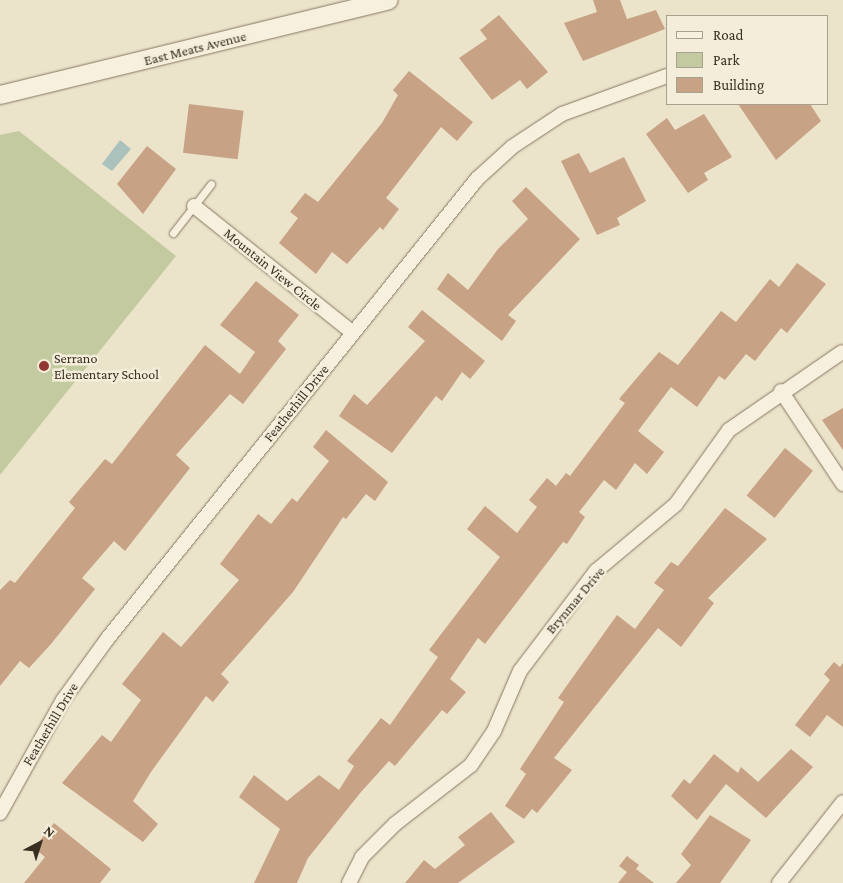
<!DOCTYPE html>
<style>
body{margin:0}
#map{position:relative;width:843px;height:883px;overflow:hidden;background:#ece3cb;font-family:"Crimson Pro",serif}
div>[style]{position:absolute}
[style*='--x']{left:calc(var(--x)*1px);top:calc(var(--y)*1px);width:calc(var(--w)*1px);rotate:calc(var(--a)*1deg)}
.green>*{inset:0;background:#c3ca9f}
.water>*{inset:0;background:#abc1bb}
.building>*{inset:0;background:#c7a284;transform-origin:0 0}
.roads{filter:drop-shadow(0 0 1px #887760) drop-shadow(0 0 1px #887760)}
.service>*{height:7px;margin:-3.5px;padding:0 3.5px;transform-origin:3.5px;border-radius:3.5px;background:#f7f0de}
.minor>*{height:14px;margin:-7px;padding:0 7px;transform-origin:7px;border-radius:7px;background:#f7f0de}
.tertiary>*{height:18px;margin:-9px;padding:0 9px;transform-origin:9px;border-radius:9px;background:#f7f0de}
.dots>*{width:14px;height:14px;translate:-50% -50%;box-sizing:border-box;border:2px solid #f4edda;border-radius:50%}
span{translate:-50% -50%;white-space:nowrap;text-align:center;line-height:1.15;-webkit-text-stroke:5px #f4edda;paint-order:stroke}
.street-label{font-size:14px;color:#392e22}
.poi-label{font-size:14px;color:#392e22}
.left{translate:0 -50%;text-align:left}
.legend{position:absolute;left:666px;top:15px;width:162px;height:90px;box-sizing:border-box;background:#f4edda;border:1px solid #a9a190;margin:0;padding:6px 9px;list-style:none;font-size:15px;color:#392e22}
.legend li{display:flex;align-items:center;gap:10px;height:25px}
.legend b{width:25px;border:1px solid #a9a190}
.north{position:absolute;left:15px;top:818px;width:50px;height:50px;-webkit-text-stroke:4px #f4edda;paint-order:stroke;rotate:40deg;font-size:14px;font-weight:700;line-height:20px;text-align:center;color:#392e22}
.north::after{content:'';display:block;margin:auto;width:18px;height:22px;background:#392e22;clip-path:polygon(50% 0,100% 100%,50% 72%,0 100%)}
</style>
<div id="map">
<div class="green">
<div style="clip-path:polygon(19px 131px,176px 256px,0 475px,0 135px)"></div>
</div>
<div class="water">
<div style="clip-path:polygon(120px 140px,131px 149px,112px 171px,102px 164px)"></div>
</div>
<div class="building">
<div style="clip-path:polygon(593px 0,620px 0,627px 19px,656px 10px,665px 29px,583px 61px,564px 23px,597px 12px)"></div>
<div style="clip-path:polygon(499px 15px,548px 72px,527px 89px,520px 80px,492px 100px,459px 58px,487px 39px,480px 30px)"></div>
<div style="clip-path:polygon(409px 71px,473px 122px,457px 141px,441px 127px,386px 198px,399px 209px,383px 230px,380px 227px,347px 264px,332px 252px,316px 274px,279px 243px,298px 218px,290px 212px,305px 193px,318px 202px,382px 123px,398px 95px,393px 90px)"></div>
<div style="left:189px;top:104px;width:55px;height:49px;rotate:7deg"></div>
<div style="clip-path:polygon(738px 104px,810px 104px,821px 121px,776px 160px)"></div>
<div style="clip-path:polygon(704px 114px,732px 157px,704px 173px,708px 180px,688px 193px,646px 134px,667px 118px,675px 130px)"></div>
<div style="clip-path:polygon(147px 146px,176px 169px,143px 214px,117px 184px)"></div>
<div style="clip-path:polygon(579px 153px,590px 173px,624px 157px,646px 201px,617px 218px,620px 225px,597px 235px,561px 161px)"></div>
<div style="clip-path:polygon(526px 187px,580px 239px,508px 315px,516px 321px,502px 341px,437px 289px,448px 273px,468px 290px,498px 249px,528px 219px,512px 201px)"></div>
<div style="clip-path:polygon(797px 263px,826px 284px,787px 333px,781px 328px,755px 361px,746px 354px,725px 380px,719px 376px,697px 407px,671px 387px,638px 431px,664px 452px,647px 474px,635px 463px,616px 490px,604px 480px,579px 512px,585px 517px,567px 544px,563px 542px,485px 644px,478px 638px,450px 679px,466px 692px,447px 714px,442px 710px,395px 766px,389px 761px,361px 792px,308px 858px,297px 883px,254px 883px,280px 829px,239px 797px,254px 775px,287px 801px,319px 775px,339px 790px,354px 766px,347px 761px,381px 718px,390px 725px,438px 657px,429px 650px,500px 557px,467px 529px,485px 506px,517px 533px,537px 507px,529px 500px,547px 478px,556px 486px,566px 473px,570px 476px,625px 403px,619px 399px,659px 352px,678px 365px,721px 311px,736px 322px,770px 279px,779px 287px)"></div>
<div style="clip-path:polygon(256px 281px,299px 315px,278px 341px,286px 349px,243px 404px,230px 394px,176px 455px,190px 468px,125px 551px,114px 541px,82px 578px,95px 589px,51px 644px,29px 668px,20px 661px,0 686px,0 590px,10px 580px,15px 583px,75px 508px,69px 502px,105px 459px,112px 464px,205px 345px,240px 374px,255px 352px,220px 325px)"></div>
<div style="clip-path:polygon(422px 310px,485px 361px,470px 379px,462px 372px,442px 401px,436px 396px,392px 453px,339px 416px,354px 394px,367px 405px,425px 341px,408px 327px)"></div>
<div style="clip-path:polygon(843px 408px,843px 450px,822px 420px)"></div>
<div style="clip-path:polygon(326px 430px,388px 482px,375px 501px,366px 494px,346px 519px,343px 517px,293px 592px,221px 674px,229px 682px,213px 702px,206px 696px,151px 772px,133px 801px,158px 824px,143px 842px,62px 783px,102px 735px,111px 742px,141px 700px,122px 684px,163px 632px,181px 647px,239px 580px,220px 564px,258px 514px,271px 524px,292px 498px,297px 502px,329px 461px,313px 447px)"></div>
<div style="left:785px;top:448px;width:36px;height:61px;rotate:39deg"></div>
<div style="clip-path:polygon(725px 508px,767px 539px,708px 598px,714px 603px,681px 647px,658px 628px,554px 758px,572px 770px,537px 813px,532px 809px,524px 819px,505px 806px,526px 774px,520px 769px,564px 702px,558px 698px,617px 615px,635px 629px,664px 590px,654px 583px,671px 562px,678px 566px)"></div>
<div style="clip-path:polygon(834px 662px,840px 667px,843px 663px,843px 727px,827px 715px,810px 737px,795px 725px,830px 680px,824px 674px)"></div>
<div style="clip-path:polygon(791px 749px,813px 767px,766px 818px,726px 784px,697px 820px,671px 796px,684px 779px,690px 784px,714px 754px,738px 773px,741px 767px,758px 782px)"></div>
<div style="clip-path:polygon(491px 812px,515px 842px,458px 883px,405px 883px,424px 860px,435px 869px,465px 845px,458px 837px)"></div>
<div style="clip-path:polygon(710px 815px,751px 840px,720px 883px,676px 883px,691px 865px,681px 854px)"></div>
<div style="clip-path:polygon(54px 823px,111px 869px,100px 883px,24px 883px,45px 857px,34px 848px)"></div>
<div style="clip-path:polygon(627px 856px,639px 865px,636px 869px,654px 883px,618px 883px,627px 872px,619px 866px)"></div>
</div>
<div class="roads">
<div class="service">
<div style="--x:173;--y:233;--w:62;--a:-52.2"></div>
</div>
<div class="minor">
<div style="--x:194;--y:206;--w:202;--a:38.6"></div>
<div style="--x:781;--y:391;--w:112;--a:56.3"></div>
<div style="--x:0;--y:813;--w:129;--a:-60.9"></div>
<div style="--x:63;--y:700;--w:77;--a:-54"></div>
<div style="--x:108;--y:638;--w:589;--a:-51.2"></div>
<div style="--x:477;--y:179;--w:47;--a:-42.4"></div>
<div style="--x:512;--y:147;--w:60;--a:-33.4"></div>
<div style="--x:562;--y:114;--w:112;--a:-19.9"></div>
<div style="--x:349;--y:883;--w:29;--a:-63"></div>
<div style="--x:362;--y:857;--w:47;--a:-45"></div>
<div style="--x:395;--y:824;--w:96;--a:-37.8"></div>
<div style="--x:471;--y:765;--w:41;--a:-55.9"></div>
<div style="--x:494;--y:731;--w:65;--a:-66.6"></div>
<div style="--x:520;--y:671;--w:126;--a:-52.8"></div>
<div style="--x:596;--y:571;--w:104;--a:-39.9"></div>
<div style="--x:676;--y:504;--w:91;--a:-54.4"></div>
<div style="--x:729;--y:430;--w:137;--a:-34.6"></div>
<div style="--x:779;--y:883;--w:103;--a:-51.7"></div>
</div>
<div class="tertiary">
<div style="--x:0;--y:95;--w:400;--a:-13.7"></div>
</div>
</div>
<div class="dots">
<div style="left:44px;top:366px;background:#923834"></div>
</div>
<div class="street-label">
<span style="left:195px;top:48px;rotate:-14deg">East Meats Avenue</span>
<span style="left:273px;top:269px;rotate:39deg">Mountain View Circle</span>
<span style="left:296px;top:403px;rotate:-51deg">Featherhill Drive</span>
<span style="left:575px;top:600px;rotate:-50deg">Brynmar Drive</span>
<span style="left:50px;top:724px;rotate:-59deg">Featherhill Drive</span>
</div>
<div class="poi-label">
<span class="left" style="left:54px;top:366px">Serrano<br>Elementary School</span>
</div>
<ul class="legend">
<li><b style="height:6px;background:#f7f0de"></b>Road</li>
<li><b style="height:14px;background:#c3ca9f"></b>Park</li>
<li><b style="height:14px;background:#c7a284"></b>Building</li>
</ul>
<div class="north">N</div>
</div>
